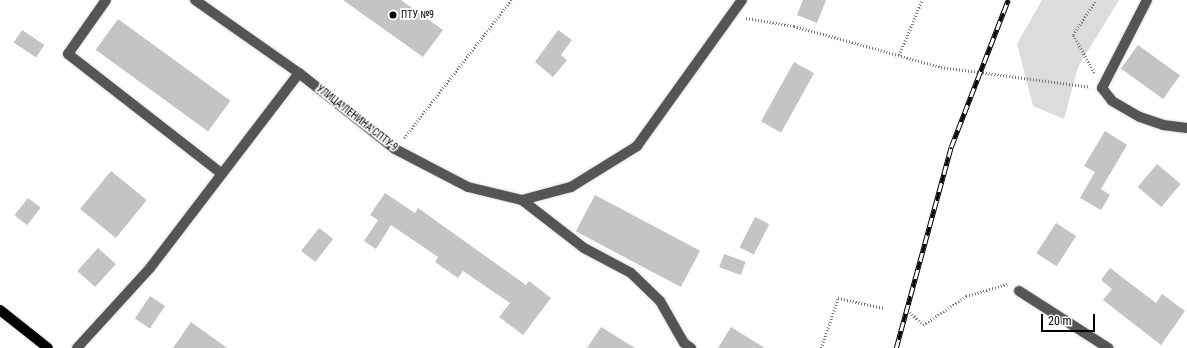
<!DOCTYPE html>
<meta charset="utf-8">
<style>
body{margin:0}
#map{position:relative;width:1187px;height:348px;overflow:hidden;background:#fff;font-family:"Roboto Condensed",sans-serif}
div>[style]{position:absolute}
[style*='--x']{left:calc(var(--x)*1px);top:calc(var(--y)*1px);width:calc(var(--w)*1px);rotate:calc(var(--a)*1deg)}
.green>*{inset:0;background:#dcdcdc}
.building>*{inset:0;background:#c4c4c4;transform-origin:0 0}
.path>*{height:2.5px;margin-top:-1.25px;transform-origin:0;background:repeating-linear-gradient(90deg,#777 0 1px,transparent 0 3px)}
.roads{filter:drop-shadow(0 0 1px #dbdbdb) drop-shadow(0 0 1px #dbdbdb)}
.minor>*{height:10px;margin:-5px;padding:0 5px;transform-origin:5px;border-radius:5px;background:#555}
.major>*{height:10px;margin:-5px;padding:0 5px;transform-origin:5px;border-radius:5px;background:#000}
.rail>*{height:4.5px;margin-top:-2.25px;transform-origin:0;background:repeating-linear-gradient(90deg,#fff 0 9px,#000 0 18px);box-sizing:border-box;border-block:1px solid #000}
.dots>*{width:11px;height:11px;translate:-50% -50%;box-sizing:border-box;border:2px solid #fff;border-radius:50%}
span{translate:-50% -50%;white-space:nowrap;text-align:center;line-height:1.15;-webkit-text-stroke:3.5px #fff;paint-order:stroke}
.poi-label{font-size:10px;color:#000}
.left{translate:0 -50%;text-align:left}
.street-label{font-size:10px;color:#000}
.scale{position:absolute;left:1041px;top:314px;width:54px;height:18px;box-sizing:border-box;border:2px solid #000;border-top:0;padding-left:5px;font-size:12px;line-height:14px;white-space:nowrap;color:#000;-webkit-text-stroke:3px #fff;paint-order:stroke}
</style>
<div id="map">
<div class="green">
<div style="clip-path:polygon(1042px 0,1119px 0,1078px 67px,1064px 119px,1033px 106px,1017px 44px)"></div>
</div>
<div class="building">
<div style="clip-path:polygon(343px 0,401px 0,443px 30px,423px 57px)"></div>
<div style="clip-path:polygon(803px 0,826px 0,817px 23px,797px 15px)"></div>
<div style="left:118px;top:19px;width:139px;height:38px;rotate:36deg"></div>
<div style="left:22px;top:30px;width:27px;height:15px;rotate:34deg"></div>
<div style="clip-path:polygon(558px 30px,572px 40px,561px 55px,567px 60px,553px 77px,535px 62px)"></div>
<div style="left:1138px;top:45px;width:52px;height:29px;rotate:36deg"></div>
<div style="left:794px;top:62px;width:23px;height:68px;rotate:29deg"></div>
<div style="clip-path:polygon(1105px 131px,1127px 145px,1101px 189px,1110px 195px,1101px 210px,1080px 198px,1095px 172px,1084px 166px)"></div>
<div style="left:1157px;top:164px;width:31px;height:30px;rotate:40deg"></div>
<div style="left:111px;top:171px;width:46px;height:49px;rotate:39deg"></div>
<div style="clip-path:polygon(385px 193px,415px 213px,418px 208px,526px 285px,529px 281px,551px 298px,523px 335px,499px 317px,510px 303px,463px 271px,458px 278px,435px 262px,438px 257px,391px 225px,376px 249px,364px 241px,378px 220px,370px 215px)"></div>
<div style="left:595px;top:195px;width:119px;height:41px;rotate:28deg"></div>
<div style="left:28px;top:198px;width:16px;height:22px;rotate:38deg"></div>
<div style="left:755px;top:217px;width:16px;height:34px;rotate:27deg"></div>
<div style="left:1056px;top:223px;width:24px;height:36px;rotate:33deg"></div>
<div style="left:319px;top:228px;width:18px;height:29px;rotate:38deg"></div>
<div style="left:98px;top:248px;width:24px;height:31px;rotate:42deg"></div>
<div style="left:724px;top:254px;width:23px;height:14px;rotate:20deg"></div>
<div style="clip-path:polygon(1110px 268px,1156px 303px,1162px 294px,1185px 311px,1161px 345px,1103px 300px,1112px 289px,1101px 280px)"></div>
<div style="left:150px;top:296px;width:18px;height:27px;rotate:34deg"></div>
<div style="clip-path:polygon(191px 322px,227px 348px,173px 348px)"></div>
<div style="clip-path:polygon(601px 327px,635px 348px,587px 348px)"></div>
<div style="clip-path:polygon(731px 327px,765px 348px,718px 348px)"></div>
</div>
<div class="path">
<div style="--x:746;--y:18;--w:49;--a:9.5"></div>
<div style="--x:794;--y:26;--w:153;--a:15.6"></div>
<div style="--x:941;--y:67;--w:150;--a:7.6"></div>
<div style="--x:899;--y:55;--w:60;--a:-67.3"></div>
<div style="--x:1094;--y:73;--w:43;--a:-118.9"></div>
<div style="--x:1073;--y:35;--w:42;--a:-56.7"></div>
<div style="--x:404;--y:138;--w:175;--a:-52.2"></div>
<div style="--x:910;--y:312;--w:18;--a:45"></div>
<div style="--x:923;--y:325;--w:52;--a:-34"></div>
<div style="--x:966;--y:296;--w:43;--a:-16.3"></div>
<div style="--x:821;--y:348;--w:53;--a:-71.2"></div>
<div style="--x:838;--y:298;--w:47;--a:12.3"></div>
</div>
<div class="roads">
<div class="minor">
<div style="--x:106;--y:0;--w:66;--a:125.1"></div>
<div style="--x:68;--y:54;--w:195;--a:37.9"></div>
<div style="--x:195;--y:0;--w:127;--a:35.1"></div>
<div style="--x:299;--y:73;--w:122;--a:38.4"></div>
<div style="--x:395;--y:149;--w:82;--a:27.5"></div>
<div style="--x:468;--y:187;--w:56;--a:13.5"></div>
<div style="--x:522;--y:200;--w:78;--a:37.7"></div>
<div style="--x:584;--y:248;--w:53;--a:28"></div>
<div style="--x:631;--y:273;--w:40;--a:44"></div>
<div style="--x:660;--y:301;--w:48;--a:60.3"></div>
<div style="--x:684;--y:343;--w:9;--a:36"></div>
<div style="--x:1147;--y:0;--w:99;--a:117.1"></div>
<div style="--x:1102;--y:88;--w:16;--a:52"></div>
<div style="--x:1112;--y:101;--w:32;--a:30"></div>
<div style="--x:1140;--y:117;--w:24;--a:19"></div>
<div style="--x:1163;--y:125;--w:24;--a:7"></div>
<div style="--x:522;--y:200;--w:51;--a:-14.9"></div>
<div style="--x:571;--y:187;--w:78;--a:-31.8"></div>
<div style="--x:637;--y:146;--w:180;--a:-54.3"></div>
<div style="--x:1019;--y:291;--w:106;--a:32.6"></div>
<div style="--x:77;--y:348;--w:108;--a:-47.6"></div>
<div style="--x:150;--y:268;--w:245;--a:-52.6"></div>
</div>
<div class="major">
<div style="--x:0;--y:310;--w:61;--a:38.4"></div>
</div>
</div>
<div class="rail">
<div style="--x:896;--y:348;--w:208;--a:-74.7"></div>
<div style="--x:951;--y:147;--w:158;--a:-68.8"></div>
</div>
<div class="dots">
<div style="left:393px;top:15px;background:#000"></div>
</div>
<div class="poi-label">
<span class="left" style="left:401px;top:15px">ПТУ №9</span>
</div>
<div class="street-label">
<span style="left:357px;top:118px;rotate:38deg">УЛИЦА ЛЕНИНА СПТУ-9</span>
</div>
<div class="scale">20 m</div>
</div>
